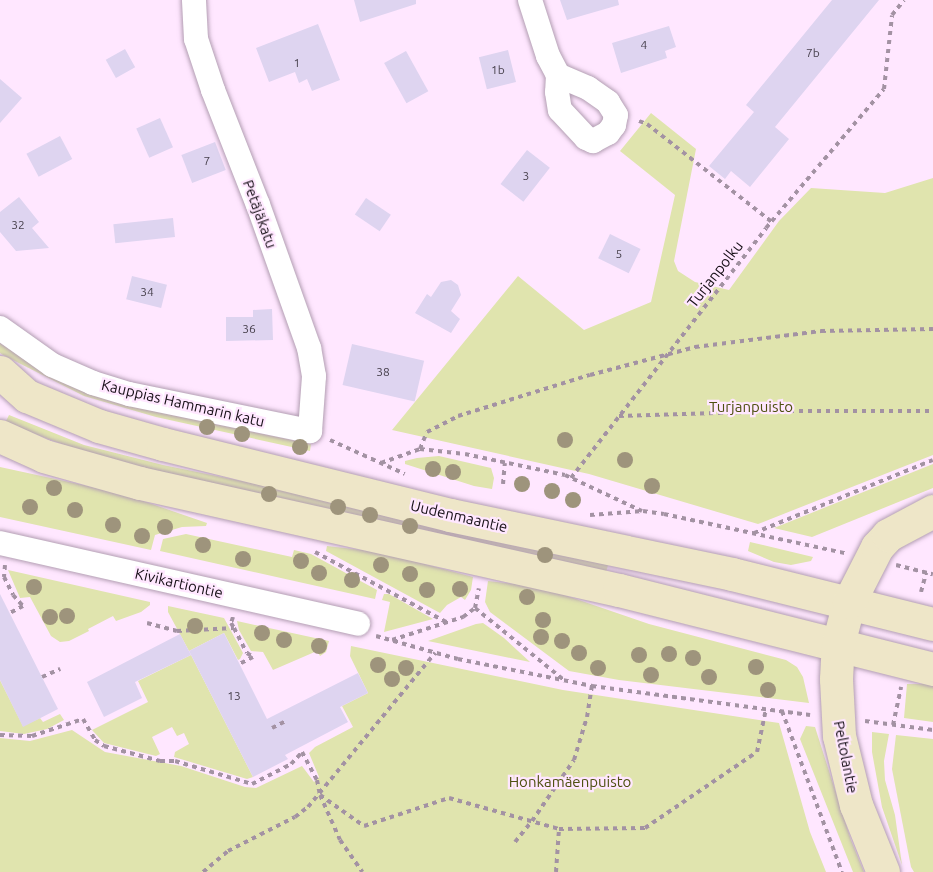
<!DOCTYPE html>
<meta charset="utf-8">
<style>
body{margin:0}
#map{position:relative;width:933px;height:872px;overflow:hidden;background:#ffe7ff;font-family:Ubuntu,sans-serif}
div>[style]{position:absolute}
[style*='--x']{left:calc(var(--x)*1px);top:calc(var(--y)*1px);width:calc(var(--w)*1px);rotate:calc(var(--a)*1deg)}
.green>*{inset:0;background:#e0e4ae}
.building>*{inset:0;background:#ded4f0;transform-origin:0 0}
.path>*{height:4px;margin-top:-2px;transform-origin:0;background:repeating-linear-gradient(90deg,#a392a3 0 4.5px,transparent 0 9px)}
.roads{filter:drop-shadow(0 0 2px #b39eb3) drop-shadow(0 0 2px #b39eb3)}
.street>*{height:24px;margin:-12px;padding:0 12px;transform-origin:12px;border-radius:12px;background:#fff}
.secondary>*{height:33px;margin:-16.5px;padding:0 16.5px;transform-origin:16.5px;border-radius:16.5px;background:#eee6c8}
.trees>*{width:16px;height:16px;margin:-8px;border-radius:50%;background:#9e947c}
span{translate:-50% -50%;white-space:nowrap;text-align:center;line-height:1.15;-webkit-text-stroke:4.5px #ffe7ff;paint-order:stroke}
.number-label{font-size:12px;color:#47404c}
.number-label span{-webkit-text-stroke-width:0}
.street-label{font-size:15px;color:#150e15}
.park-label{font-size:15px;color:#4e5010}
</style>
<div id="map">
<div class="green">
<div style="clip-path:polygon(651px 113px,696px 149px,674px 261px,678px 271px,695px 282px,729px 290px,779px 221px,811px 188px,885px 193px,933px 178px,933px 455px,758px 524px,589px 474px,392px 430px,518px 276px,584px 330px,651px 302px,675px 195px,620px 151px)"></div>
<div style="clip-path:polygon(0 343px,27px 361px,157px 412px,311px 444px,310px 451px,156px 417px,84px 396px,3px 355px,0 353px)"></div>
<div style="clip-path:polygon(9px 415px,84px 445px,163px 465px,340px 501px,609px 562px,606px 572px,105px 460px,5px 423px)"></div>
<div style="clip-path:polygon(439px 456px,491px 468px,494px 478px,492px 489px,474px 486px,405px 464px,405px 461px,417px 458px)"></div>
<div style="clip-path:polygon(933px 464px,933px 488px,812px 537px,774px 528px)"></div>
<div style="clip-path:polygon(0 467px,120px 493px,207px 523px,206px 526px,182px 527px,155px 535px,151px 550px,0 517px)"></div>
<div style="clip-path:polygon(186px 534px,292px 557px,294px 550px,311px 554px,377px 590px,375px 599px,160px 551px,163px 539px)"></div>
<div style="clip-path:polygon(750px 542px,813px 557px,811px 561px,791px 565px,774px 562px,748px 551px)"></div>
<div style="clip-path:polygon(327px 546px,380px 552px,473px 577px,471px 590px,465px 600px,461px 597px,447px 605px,440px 613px,326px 551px)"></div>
<div style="clip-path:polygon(8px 570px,150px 602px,150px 605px,141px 612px,116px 621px,113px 616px,88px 629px,89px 631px,69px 641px,60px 642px,51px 636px,30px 597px,20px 598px)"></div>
<div style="clip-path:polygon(488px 581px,541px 587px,649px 624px,786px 660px,797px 667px,803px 677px,809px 703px,619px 680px,569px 671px,490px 612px,485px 602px)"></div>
<div style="clip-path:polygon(384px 594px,389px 594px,433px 619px,384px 632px,390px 602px,382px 600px)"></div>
<div style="clip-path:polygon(168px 606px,224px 618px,243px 653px,240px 659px,238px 660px,224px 633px,189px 651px,168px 612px)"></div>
<div style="clip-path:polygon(237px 621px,329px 641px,326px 652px,320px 656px,317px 651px,273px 670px,263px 652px,251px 651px,239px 630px)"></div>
<div style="clip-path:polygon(483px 623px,504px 638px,530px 662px,428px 641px,476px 624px)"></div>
<div style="clip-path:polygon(351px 646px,563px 690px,779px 723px,810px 832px,826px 872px,0 872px,0 738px,30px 741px,72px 730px,105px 752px,181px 766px,245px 787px,256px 788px,302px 766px,314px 782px,319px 777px,309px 753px,315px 747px,353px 727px,342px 706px,368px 693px,350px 656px)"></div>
<div style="clip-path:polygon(191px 655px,253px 777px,247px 779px,174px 757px,175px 752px,189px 744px,184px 733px,177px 736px,172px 727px,152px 737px,160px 754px,156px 756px,104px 743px,92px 730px,148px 702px,138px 681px)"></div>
<div style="clip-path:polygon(0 680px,23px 726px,40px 718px,43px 722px,60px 714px,64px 720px,47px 729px,24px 734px,0 731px)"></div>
<div style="clip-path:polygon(907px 684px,933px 684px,933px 722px,904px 718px)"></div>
<div style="clip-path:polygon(806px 726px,815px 727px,851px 840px,864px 872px,853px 872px,814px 774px,800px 739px)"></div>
<div style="clip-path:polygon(872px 732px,889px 734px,884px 761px,885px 780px,895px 815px,902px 865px,882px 807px,872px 752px)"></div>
<div style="clip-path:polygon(896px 735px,933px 739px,933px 872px,914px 872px,911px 867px,892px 769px)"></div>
</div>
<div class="building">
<div style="clip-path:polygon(354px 0,416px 0,416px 4px,360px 22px)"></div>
<div style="clip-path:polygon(560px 0,618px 0,619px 5px,567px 20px)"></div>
<div style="clip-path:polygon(832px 0,879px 0,775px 127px,789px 139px,750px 187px,731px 171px,725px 179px,709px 166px,754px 112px,746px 105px)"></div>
<div style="clip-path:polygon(318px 24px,340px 80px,312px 91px,307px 79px,299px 83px,295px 72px,269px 82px,256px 48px)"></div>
<div style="clip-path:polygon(669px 26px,676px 47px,665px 51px,667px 58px,621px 73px,612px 43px)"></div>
<div style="left:125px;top:49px;width:21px;height:22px;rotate:61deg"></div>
<div style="left:508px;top:50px;width:33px;height:30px;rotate:76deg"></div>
<div style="left:406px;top:51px;width:46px;height:25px;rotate:61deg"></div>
<div style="clip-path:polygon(0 79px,22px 98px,0 123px)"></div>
<div style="left:160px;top:118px;width:32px;height:26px;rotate:66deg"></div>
<div style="left:60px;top:136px;width:26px;height:38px;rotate:62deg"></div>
<div style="left:215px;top:142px;width:30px;height:36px;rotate:69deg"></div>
<div style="left:527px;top:150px;width:29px;height:43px;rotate:38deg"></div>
<div style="clip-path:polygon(19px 197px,39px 222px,32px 228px,49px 248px,16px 251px,0 232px,0 212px)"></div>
<div style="left:366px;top:198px;width:30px;height:20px;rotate:34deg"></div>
<div style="left:173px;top:218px;width:19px;height:60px;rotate:84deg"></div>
<div style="left:610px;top:234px;width:34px;height:27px;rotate:26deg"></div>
<div style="left:132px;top:276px;width:36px;height:24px;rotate:14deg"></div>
<div style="clip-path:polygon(451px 280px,458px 285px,461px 295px,451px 311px,460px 319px,451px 333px,415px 313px,427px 294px,431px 297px,441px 282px)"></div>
<div style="clip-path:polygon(272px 309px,273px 340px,226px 341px,226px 317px,253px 317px,253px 310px)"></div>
<div style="left:352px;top:344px;width:74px;height:42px;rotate:13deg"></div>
<div style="clip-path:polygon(0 594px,58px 709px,23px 727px,0 680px)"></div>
<div style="clip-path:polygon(224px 633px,267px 719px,358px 673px,368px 693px,340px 707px,348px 722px,285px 755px,288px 759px,253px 777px,189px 651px)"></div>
<div style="clip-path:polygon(180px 634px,191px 655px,135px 682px,142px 698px,104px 717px,87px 682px)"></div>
</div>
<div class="path">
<div style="--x:639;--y:121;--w:9;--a:21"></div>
<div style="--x:647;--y:124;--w:159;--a:38.1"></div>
<div style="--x:619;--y:416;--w:162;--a:-1.8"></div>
<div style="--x:781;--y:411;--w:152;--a:0"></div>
<div style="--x:330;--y:440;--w:82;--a:24.4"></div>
<div style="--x:420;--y:449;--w:18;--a:-68"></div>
<div style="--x:427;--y:432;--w:35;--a:-27"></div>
<div style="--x:458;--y:416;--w:138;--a:-17.3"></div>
<div style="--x:590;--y:375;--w:109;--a:-14.9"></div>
<div style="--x:695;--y:347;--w:127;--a:-7.2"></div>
<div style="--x:821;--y:331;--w:112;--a:-1"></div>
<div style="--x:381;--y:463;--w:41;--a:-19.7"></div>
<div style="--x:420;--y:449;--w:45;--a:6.3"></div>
<div style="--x:465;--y:454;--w:102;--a:11.9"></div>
<div style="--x:565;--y:475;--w:85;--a:25.1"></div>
<div style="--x:571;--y:478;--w:317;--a:-52"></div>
<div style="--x:766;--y:228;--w:182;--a:-49.7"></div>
<div style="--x:884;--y:89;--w:74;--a:-83.8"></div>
<div style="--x:892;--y:15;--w:19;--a:-51"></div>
<div style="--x:503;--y:484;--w:21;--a:-85"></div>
<div style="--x:590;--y:515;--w:53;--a:-4.3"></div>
<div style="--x:643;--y:511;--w:21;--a:8"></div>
<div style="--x:664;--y:514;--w:185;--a:12.2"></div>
<div style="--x:754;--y:533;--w:193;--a:-22.2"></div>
<div style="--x:315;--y:552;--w:151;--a:28.1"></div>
<div style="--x:5;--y:565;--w:12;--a:95"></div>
<div style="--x:4;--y:577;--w:20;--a:63"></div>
<div style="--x:13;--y:595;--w:15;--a:48"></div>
<div style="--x:23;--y:606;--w:15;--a:152"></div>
<div style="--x:896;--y:565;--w:38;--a:14"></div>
<div style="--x:921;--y:592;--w:20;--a:-75"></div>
<div style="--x:475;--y:608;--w:114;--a:39"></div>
<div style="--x:233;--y:617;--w:6;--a:108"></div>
<div style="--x:231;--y:623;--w:6;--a:59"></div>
<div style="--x:234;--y:628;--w:28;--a:63"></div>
<div style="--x:247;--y:653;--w:7;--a:34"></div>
<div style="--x:253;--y:657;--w:16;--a:153"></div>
<div style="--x:147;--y:623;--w:31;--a:15"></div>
<div style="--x:177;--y:631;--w:57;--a:-3"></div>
<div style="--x:376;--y:636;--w:85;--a:15.7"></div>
<div style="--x:458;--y:659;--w:137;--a:11.4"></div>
<div style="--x:592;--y:686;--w:220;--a:7.6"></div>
<div style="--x:392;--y:640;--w:75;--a:-17.9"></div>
<div style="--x:463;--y:617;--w:15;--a:-37"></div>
<div style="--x:475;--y:608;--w:20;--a:-79"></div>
<div style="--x:42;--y:677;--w:20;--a:-24"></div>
<div style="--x:782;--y:711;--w:172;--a:69.6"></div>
<div style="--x:865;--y:721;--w:69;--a:7.5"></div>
<div style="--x:893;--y:725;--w:39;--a:-78"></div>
<div style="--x:272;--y:728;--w:16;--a:-27"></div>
<div style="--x:0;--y:735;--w:32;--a:2"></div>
<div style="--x:32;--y:736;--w:54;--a:-18.4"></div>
<div style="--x:83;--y:719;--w:24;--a:60"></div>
<div style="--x:95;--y:740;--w:11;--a:34"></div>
<div style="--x:104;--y:746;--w:58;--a:15"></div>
<div style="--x:160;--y:761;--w:15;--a:0"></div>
<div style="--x:175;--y:761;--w:80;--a:16.6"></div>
<div style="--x:252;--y:784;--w:44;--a:-27.1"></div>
<div style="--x:291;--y:764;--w:16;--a:-47"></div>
<div style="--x:302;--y:752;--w:32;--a:62"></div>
<div style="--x:317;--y:780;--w:15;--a:79"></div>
<div style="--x:320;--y:795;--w:49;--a:66"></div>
<div style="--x:340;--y:840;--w:39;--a:55"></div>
<div style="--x:320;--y:795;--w:54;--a:35.2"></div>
<div style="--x:364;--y:826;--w:89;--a:-18.2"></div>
<div style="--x:449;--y:798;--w:114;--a:15.7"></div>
<div style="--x:559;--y:829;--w:86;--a:-0.7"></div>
<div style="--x:645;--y:828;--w:135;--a:-34.2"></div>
<div style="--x:757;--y:752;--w:44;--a:-78.2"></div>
<div style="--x:515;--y:842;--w:27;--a:-51"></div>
<div style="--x:532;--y:821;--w:74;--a:-55.5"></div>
<div style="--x:574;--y:760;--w:45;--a:-73.2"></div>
<div style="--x:587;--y:717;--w:31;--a:-81"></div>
<div style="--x:203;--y:872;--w:33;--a:-40"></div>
<div style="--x:228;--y:851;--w:75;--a:-26.9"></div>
<div style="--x:295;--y:817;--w:16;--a:-38"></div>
<div style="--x:308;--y:807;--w:200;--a:-50.5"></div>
<div style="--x:556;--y:872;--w:43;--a:-86"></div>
</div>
<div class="roads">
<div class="street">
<div style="--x:530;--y:0;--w:59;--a:72.2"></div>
<div style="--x:548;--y:56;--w:21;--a:62"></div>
<div style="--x:558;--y:75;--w:17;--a:93"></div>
<div style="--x:557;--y:92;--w:18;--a:81"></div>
<div style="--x:560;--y:110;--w:38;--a:47"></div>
<div style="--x:586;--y:138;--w:8;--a:23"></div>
<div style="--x:593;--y:141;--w:17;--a:-28"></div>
<div style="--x:608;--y:133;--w:10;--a:-53"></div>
<div style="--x:614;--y:125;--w:10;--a:-79"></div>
<div style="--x:616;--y:115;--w:15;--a:-122"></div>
<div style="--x:608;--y:102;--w:24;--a:-145"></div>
<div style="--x:588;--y:88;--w:33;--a:-157"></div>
<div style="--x:0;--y:328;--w:64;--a:35.4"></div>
<div style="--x:52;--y:365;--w:45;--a:23.7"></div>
<div style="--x:93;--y:383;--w:38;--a:17"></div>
<div style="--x:129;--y:394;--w:185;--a:11.6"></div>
<div style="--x:310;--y:431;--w:55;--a:-85.8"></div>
<div style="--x:314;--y:376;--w:28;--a:-100"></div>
<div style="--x:309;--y:348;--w:152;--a:-109.6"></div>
<div style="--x:258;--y:205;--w:123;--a:-111.4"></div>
<div style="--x:213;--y:90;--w:54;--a:-108.4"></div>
<div style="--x:196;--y:39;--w:39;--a:-93"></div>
<div style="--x:0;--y:543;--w:367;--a:12.7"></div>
</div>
<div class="secondary">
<div style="--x:0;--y:372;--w:36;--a:42"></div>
<div style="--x:27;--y:396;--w:78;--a:22.6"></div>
<div style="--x:99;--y:426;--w:66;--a:15.7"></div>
<div style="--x:163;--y:444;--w:296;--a:13.9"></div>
<div style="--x:450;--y:515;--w:288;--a:11.8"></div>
<div style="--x:732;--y:574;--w:207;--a:14"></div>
<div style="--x:0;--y:436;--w:48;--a:24.4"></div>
<div style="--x:44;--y:456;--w:100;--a:15.7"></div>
<div style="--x:140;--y:483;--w:491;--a:12.6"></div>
<div style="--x:619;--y:590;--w:324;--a:14.1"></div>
<div style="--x:883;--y:872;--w:72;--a:-111.9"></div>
<div style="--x:856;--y:805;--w:71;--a:-103.8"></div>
<div style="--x:839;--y:736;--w:57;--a:-93"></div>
<div style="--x:836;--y:679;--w:35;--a:-87"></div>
<div style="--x:838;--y:644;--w:43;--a:-75.3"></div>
<div style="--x:849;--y:602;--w:62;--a:-63"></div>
<div style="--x:877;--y:547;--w:16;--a:-47"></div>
<div style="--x:888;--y:535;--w:51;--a:-28.1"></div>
</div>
</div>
<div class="trees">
<div style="left:207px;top:427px"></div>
<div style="left:242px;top:434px"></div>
<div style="left:565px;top:440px"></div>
<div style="left:300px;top:447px"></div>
<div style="left:625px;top:460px"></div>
<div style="left:433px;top:469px"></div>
<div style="left:453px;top:472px"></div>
<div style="left:522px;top:484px"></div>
<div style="left:652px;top:486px"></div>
<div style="left:54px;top:488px"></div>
<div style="left:552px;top:491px"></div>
<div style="left:269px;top:494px"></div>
<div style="left:573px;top:500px"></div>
<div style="left:30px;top:507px"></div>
<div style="left:338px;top:507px"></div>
<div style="left:75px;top:510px"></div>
<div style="left:370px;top:515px"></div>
<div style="left:113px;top:525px"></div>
<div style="left:410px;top:526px"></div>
<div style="left:165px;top:527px"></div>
<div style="left:142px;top:536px"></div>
<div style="left:203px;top:545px"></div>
<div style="left:545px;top:555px"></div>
<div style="left:243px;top:559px"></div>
<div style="left:301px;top:561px"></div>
<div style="left:381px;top:565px"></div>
<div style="left:319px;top:573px"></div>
<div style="left:410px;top:574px"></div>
<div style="left:352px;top:580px"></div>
<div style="left:34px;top:587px"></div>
<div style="left:460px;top:589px"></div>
<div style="left:427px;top:590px"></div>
<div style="left:527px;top:597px"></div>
<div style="left:67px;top:616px"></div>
<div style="left:50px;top:617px"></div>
<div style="left:543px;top:620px"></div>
<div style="left:195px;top:626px"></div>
<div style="left:262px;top:633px"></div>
<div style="left:541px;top:637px"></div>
<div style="left:284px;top:640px"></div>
<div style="left:562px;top:641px"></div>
<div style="left:319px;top:646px"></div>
<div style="left:579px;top:653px"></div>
<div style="left:669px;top:654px"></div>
<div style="left:639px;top:655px"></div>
<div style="left:693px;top:658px"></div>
<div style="left:378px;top:665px"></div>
<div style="left:756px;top:667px"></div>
<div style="left:406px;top:668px"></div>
<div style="left:598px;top:668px"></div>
<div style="left:651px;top:675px"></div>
<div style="left:709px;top:677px"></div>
<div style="left:392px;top:679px"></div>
<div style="left:768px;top:690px"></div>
</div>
<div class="number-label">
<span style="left:644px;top:45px">4</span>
<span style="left:813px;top:53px">7b</span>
<span style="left:297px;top:63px">1</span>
<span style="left:498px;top:70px">1b</span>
<span style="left:207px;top:161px">7</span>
<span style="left:526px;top:176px">3</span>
<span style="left:18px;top:225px">32</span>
<span style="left:619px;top:254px">5</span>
<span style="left:147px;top:292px">34</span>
<span style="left:249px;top:329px">36</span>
<span style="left:383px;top:372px">38</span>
<span style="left:234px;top:696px">13</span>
</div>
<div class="street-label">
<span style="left:260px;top:214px;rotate:70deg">Petäjäkatu</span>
<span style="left:715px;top:274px;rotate:-52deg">Turjanpolku</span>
<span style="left:183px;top:403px;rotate:13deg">Kauppias Hammarin katu</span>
<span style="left:459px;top:516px;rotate:13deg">Uudenmaantie</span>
<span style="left:179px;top:583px;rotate:13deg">Kivikartiontie</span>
<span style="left:846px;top:757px;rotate:79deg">Peltolantie</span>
</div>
<div class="park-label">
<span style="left:751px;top:407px">Turjanpuisto</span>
<span style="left:570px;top:782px">Honkamäenpuisto</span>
</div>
</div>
